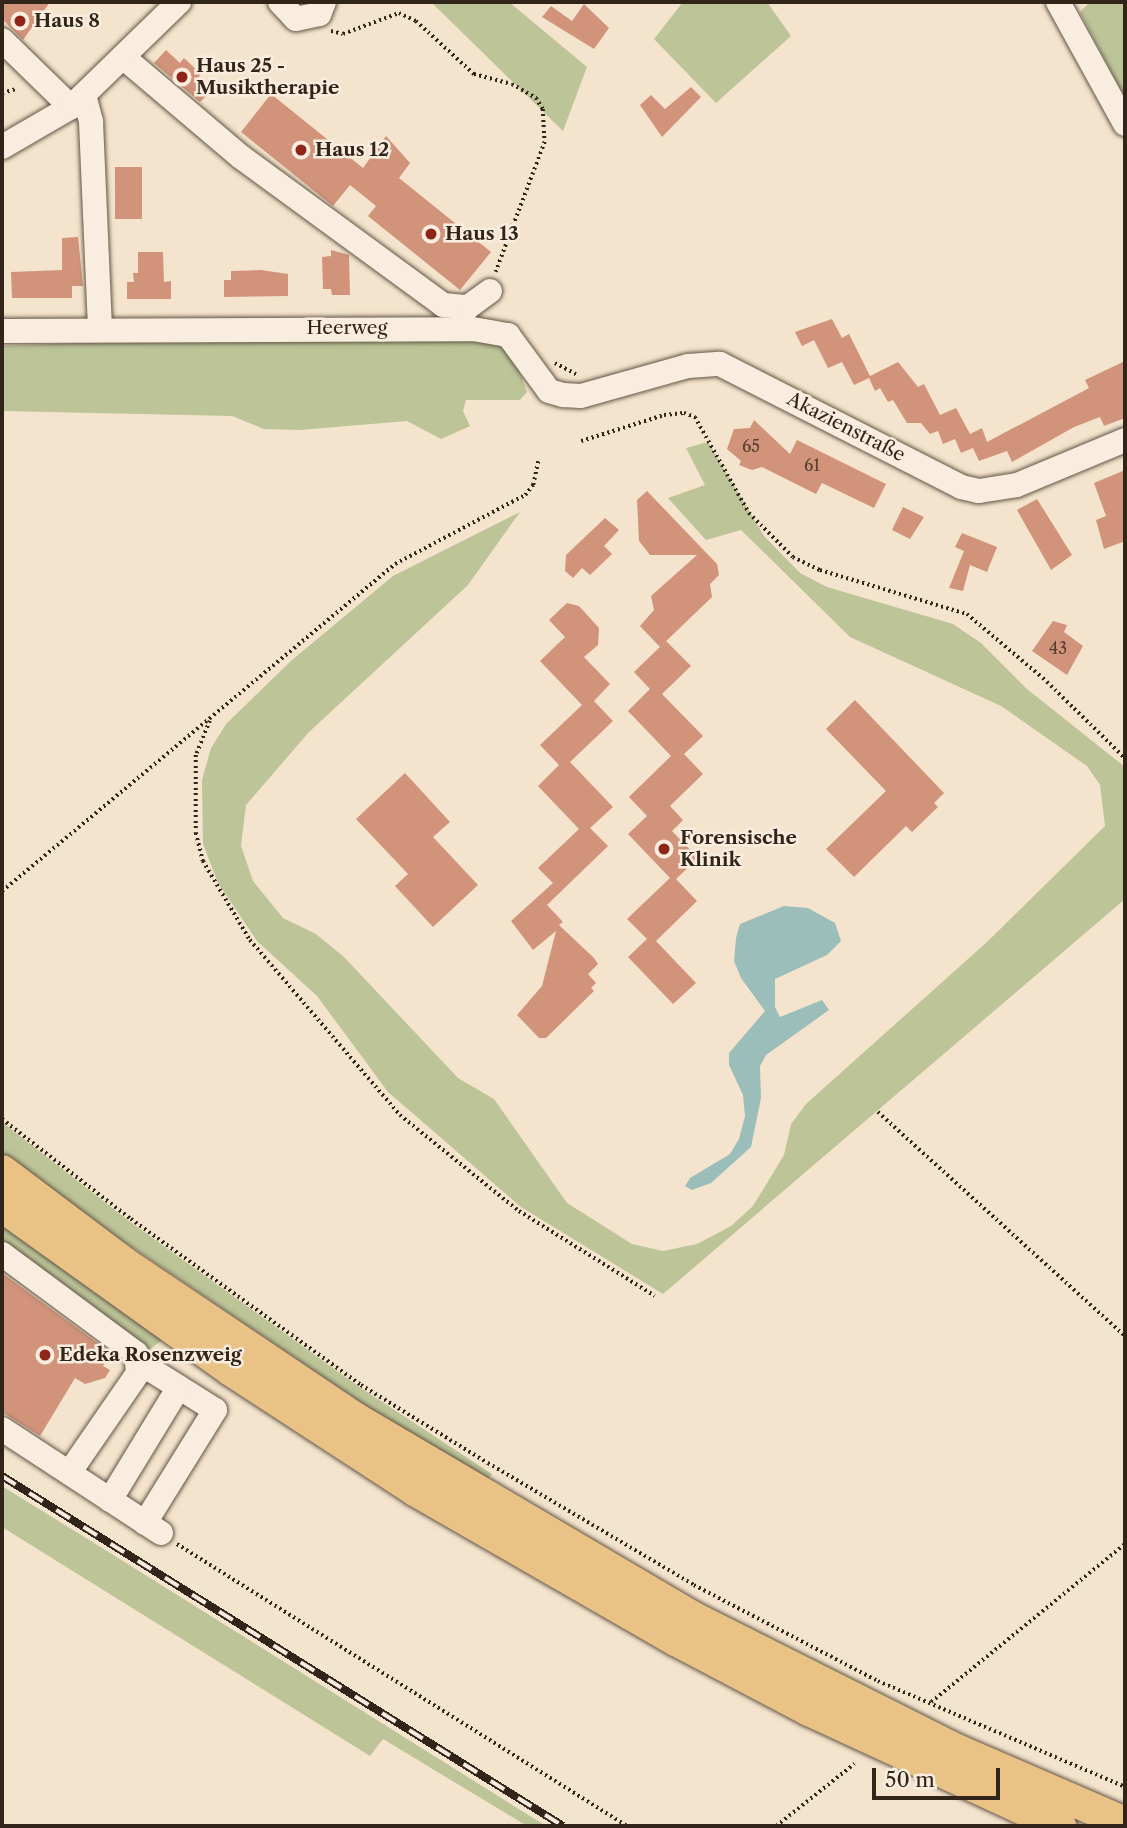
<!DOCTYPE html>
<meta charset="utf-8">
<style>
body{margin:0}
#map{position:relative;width:1127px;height:1828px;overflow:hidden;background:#f4e4cd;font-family:"Libre Caslon Text",serif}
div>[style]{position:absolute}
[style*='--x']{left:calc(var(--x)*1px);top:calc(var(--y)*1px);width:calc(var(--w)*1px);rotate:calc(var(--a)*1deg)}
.green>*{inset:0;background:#bcc498}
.water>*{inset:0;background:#9cbebb}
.building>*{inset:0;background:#d1937a;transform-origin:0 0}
.path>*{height:3.5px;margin-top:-1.75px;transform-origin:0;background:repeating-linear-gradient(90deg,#302518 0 2px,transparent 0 5.5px)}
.roads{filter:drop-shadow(0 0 2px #615545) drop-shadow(0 0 2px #615545)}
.minor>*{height:24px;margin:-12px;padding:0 12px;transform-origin:12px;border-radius:12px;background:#f8edde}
.major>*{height:32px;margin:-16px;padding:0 16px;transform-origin:16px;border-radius:16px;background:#eac286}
.rail>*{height:8px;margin-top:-4px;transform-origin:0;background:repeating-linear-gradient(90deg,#f8edde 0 16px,#302518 0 32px);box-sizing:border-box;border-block:2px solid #302518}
.dots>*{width:19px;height:19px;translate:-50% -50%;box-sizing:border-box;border:4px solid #f8edde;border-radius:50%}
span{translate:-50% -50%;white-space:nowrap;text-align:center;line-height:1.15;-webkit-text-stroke:5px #f8edde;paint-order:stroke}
.number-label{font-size:16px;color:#584030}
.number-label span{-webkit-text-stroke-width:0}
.poi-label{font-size:19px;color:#302518;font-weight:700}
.left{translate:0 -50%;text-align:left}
.street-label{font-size:19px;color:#302518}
.frame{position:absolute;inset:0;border:4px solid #302518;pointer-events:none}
.scale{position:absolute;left:872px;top:1768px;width:128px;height:32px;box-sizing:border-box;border:4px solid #302518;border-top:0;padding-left:9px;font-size:21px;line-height:24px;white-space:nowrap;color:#302518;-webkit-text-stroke:5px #f8edde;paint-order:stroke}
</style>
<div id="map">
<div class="green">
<div style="clip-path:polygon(431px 2px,509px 2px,587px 67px,563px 131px)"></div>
<div style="clip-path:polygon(683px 2px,767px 2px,791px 36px,716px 103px,654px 39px)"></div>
<div style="clip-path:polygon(1090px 2px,1125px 2px,1125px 98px,1080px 12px)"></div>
<div style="clip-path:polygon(172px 339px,475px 340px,498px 345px,515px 360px,527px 392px,520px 400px,466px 400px,463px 411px,470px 426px,441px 439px,407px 421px,300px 430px,264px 429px,232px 416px,2px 411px,2px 346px)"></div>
<div style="clip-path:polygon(708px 442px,764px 536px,800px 573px,827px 587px,953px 624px,981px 643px,1027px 689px,1125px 767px,1125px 899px,663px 1294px,521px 1207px,388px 1092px,317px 996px,257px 941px,218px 883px,203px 844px,202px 780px,211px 748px,226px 724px,292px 660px,393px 576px,520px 512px,468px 585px,309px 732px,246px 805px,241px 846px,253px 881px,283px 918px,316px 934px,344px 957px,458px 1078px,494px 1099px,567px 1203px,632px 1244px,663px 1251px,697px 1244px,731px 1226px,753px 1206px,784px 1155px,791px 1124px,806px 1104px,987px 942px,1105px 826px,1100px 785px,1087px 766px,1001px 706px,850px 637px,741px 530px,706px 540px,668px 498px,705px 485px,686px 448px)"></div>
<div style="clip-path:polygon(2px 1122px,129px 1221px,358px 1386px,492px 1474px,483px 1485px,2px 1159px)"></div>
<div style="clip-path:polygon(2px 1220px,164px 1339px,146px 1352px,2px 1252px)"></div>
<div style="clip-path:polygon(2px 1486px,99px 1546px,546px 1826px,527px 1826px,383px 1739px,370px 1756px,2px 1527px)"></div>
</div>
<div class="water">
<div style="clip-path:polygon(784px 906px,808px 908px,835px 923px,841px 941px,827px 955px,775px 979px,775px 1007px,780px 1017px,822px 1000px,829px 1010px,766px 1055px,760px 1066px,761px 1098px,751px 1147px,711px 1183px,692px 1190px,685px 1186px,690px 1178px,730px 1154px,739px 1139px,745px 1116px,743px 1095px,729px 1065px,729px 1053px,765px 1011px,741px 978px,734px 961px,736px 938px,740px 924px)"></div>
</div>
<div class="building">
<div style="clip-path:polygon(2px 2px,50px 2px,23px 40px,2px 19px)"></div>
<div style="clip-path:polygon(584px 4px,609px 28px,594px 49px,542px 17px,551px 6px,572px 21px)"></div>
<div style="clip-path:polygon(166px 50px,180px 63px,184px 58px,201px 74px,197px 79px,210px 92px,200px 102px,154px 63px)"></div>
<div style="clip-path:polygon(691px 87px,701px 97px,662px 137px,640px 105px,651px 95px,665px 109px)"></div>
<div style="clip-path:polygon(271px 94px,363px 168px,386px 136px,410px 163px,399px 178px,491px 252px,460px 290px,368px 216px,376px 206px,350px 185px,333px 206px,241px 132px)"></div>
<div style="left:115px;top:167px;width:27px;height:52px"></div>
<div style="clip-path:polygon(78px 237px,83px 286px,72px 286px,72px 298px,12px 298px,11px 272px,62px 270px,62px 238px)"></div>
<div style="clip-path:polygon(331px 250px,349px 255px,350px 295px,332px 295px,331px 289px,323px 289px,322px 257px,331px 256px)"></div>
<div style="clip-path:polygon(138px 252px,163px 252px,164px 282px,171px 281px,171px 299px,127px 299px,127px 282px,134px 282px,133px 273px,138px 273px)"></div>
<div style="clip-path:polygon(261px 270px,288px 274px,288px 296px,224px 297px,224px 280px,231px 280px,231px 271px)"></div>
<div style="clip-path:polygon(832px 319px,842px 338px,849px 334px,870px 376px,898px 362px,918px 387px,924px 384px,940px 415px,956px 408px,970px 434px,982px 428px,987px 442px,1089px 388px,1085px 380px,1125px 361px,1125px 418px,1104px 426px,1100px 417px,1074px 427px,1012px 462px,1007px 451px,979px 461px,973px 448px,961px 453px,955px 439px,943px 444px,938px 431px,930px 434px,921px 423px,907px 423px,893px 400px,888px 402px,880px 388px,875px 391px,869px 378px,854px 385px,842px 362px,828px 368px,814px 340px,802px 346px,795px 332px)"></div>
<div style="clip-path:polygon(754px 420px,790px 454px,797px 440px,886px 484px,874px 508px,822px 483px,816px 494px,762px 467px,752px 470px,739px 465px,741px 461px,727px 449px,734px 429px,750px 428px)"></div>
<div style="clip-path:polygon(1125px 470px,1125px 541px,1104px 549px,1096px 520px,1106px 516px,1094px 483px)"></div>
<div style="clip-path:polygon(647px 491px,717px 564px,719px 575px,710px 584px,712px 597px,660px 647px,640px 626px,654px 610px,651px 596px,697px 555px,650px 555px,639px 541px,637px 500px)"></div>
<div style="clip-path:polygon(1037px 499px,1072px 555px,1051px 570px,1017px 510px)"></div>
<div style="clip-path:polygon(903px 507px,924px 517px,910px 539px,892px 530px)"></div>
<div style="clip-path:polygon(605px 518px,619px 530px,604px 546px,612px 554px,590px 575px,582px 568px,573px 578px,565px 571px,566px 555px)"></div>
<div style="clip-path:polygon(962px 533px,997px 547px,987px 572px,970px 565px,963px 591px,949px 588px,964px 551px,955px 547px)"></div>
<div style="clip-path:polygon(567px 603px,579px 606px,599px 628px,598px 645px,584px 657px,610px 684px,594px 701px,613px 721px,570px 762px,613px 807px,590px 828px,608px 846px,547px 905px,563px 922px,559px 925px,594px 958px,598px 964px,588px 974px,596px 983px,591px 988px,594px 991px,546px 1038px,539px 1038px,517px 1015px,542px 986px,556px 931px,533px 950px,511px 921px,553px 883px,538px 868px,579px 829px,538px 786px,559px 765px,540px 745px,582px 705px,540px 661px,565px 637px,549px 620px)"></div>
<div style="clip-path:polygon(1053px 621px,1067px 625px,1064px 632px,1083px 646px,1067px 675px,1032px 651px)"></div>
<div style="clip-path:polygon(666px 641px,691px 666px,662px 694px,703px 736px,684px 754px,703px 774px,670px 806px,683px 820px,672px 831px,698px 858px,676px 879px,697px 901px,656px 941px,696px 983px,673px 1004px,628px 957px,647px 939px,627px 919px,670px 878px,628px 834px,647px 816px,629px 797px,671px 756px,628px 711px,650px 689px,634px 672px)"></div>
<div style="clip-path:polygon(855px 700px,944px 793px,934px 803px,938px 807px,912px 832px,906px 826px,854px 877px,826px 849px,886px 791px,826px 729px)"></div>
<div style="clip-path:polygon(405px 773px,450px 822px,433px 837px,478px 885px,433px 927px,395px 886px,408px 874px,356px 819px)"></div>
<div style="clip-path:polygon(2px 1273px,111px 1353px,103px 1366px,110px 1370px,105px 1378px,85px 1384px,75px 1378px,40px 1436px,2px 1412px)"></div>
</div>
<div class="path">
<div style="--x:331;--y:31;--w:12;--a:14"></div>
<div style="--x:343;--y:34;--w:60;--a:-20.6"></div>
<div style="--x:399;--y:13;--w:19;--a:25"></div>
<div style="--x:416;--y:21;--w:79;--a:42.4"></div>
<div style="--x:474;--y:74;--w:39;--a:15"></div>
<div style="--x:512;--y:84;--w:28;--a:30"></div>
<div style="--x:536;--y:98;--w:13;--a:58"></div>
<div style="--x:543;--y:109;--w:33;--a:87"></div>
<div style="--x:545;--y:142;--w:139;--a:110.7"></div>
<div style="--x:2;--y:93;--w:15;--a:-16"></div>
<div style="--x:555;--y:363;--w:24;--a:28"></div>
<div style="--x:581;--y:441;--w:87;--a:-17.4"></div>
<div style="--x:664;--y:415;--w:20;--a:-6"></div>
<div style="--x:684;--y:413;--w:12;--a:20"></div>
<div style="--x:695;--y:417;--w:110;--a:60.6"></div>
<div style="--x:749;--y:513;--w:62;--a:45"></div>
<div style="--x:793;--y:557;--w:30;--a:26"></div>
<div style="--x:820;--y:570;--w:153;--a:16.7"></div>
<div style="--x:967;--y:614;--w:99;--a:40.1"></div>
<div style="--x:1043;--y:678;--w:115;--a:44.3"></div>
<div style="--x:210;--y:721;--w:37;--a:112"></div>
<div style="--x:196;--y:755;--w:78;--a:90"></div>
<div style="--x:196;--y:833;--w:29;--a:76"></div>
<div style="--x:203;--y:861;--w:92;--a:59.3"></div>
<div style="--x:250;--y:940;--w:230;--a:49.4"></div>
<div style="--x:400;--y:1115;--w:153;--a:38.9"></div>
<div style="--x:519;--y:1211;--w:160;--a:32"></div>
<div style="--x:2;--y:891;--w:511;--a:-39.76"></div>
<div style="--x:395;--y:564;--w:147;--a:-28"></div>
<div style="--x:525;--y:495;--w:13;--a:-51"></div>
<div style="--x:533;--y:485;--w:25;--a:-78"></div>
<div style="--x:878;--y:1112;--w:333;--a:42.2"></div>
<div style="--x:2;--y:1119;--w:163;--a:37.8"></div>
<div style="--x:131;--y:1219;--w:284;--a:35.8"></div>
<div style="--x:361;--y:1385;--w:149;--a:31.6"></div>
<div style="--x:488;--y:1463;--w:239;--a:30.6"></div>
<div style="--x:694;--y:1585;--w:208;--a:27.6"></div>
<div style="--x:878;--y:1681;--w:269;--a:23.2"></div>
<div style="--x:177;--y:1544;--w:531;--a:32.07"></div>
<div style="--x:931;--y:1702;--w:250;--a:-39.2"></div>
<div style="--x:776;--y:1826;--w:100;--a:-38.5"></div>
</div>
<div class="roads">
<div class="minor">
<div style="--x:280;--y:2;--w:23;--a:47"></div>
<div style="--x:296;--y:19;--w:24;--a:-12"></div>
<div style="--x:319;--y:14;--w:13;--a:-67"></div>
<div style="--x:1058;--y:2;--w:139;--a:61.2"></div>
<div style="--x:2;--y:40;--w:96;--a:44.2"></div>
<div style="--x:123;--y:57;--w:155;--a:40.3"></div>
<div style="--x:241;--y:157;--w:250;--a:36.2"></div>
<div style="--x:443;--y:305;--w:25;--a:5"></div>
<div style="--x:468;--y:307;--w:27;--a:-36"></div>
<div style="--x:84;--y:95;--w:28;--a:75"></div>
<div style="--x:91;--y:122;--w:206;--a:87.5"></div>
<div style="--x:2;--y:147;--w:80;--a:-30.1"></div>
<div style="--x:71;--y:107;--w:151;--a:-44.2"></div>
<div style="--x:2;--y:331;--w:471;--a:-0.2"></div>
<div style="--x:473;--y:329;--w:36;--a:10"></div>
<div style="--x:508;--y:335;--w:69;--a:53.8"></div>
<div style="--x:549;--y:391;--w:15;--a:16"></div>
<div style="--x:563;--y:395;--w:18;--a:3"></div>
<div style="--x:581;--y:396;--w:111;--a:-15.7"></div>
<div style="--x:688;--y:366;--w:32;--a:-4"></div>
<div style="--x:720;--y:364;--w:271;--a:27"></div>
<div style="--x:961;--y:487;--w:18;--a:13"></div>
<div style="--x:979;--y:491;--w:38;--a:-9"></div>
<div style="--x:1017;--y:485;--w:117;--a:-22.6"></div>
<div style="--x:2;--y:1254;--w:167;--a:36.5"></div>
<div style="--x:136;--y:1353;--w:20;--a:84"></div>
<div style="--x:138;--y:1373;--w:121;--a:124.6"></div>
<div style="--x:137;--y:1361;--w:92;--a:32.1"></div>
<div style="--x:215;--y:1410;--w:133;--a:121.8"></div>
<div style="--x:2;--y:1429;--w:190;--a:33.2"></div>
<div style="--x:110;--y:1500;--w:132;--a:-58.6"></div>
</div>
<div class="major">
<div style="--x:2;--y:1171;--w:153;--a:37"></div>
<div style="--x:124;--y:1263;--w:280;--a:33.9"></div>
<div style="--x:356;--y:1419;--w:390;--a:30.5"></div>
<div style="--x:692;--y:1617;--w:299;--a:26.7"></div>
<div style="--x:959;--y:1751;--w:181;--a:23.4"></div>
<div style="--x:2;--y:1206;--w:282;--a:35.6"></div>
<div style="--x:231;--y:1370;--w:220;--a:33.1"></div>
<div style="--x:415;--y:1490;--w:301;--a:29.9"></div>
<div style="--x:676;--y:1640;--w:150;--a:27.8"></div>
<div style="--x:809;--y:1710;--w:277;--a:24.8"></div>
</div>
</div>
<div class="rail">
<div style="--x:2;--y:1476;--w:661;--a:31.96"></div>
</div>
<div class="dots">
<div style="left:20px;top:21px;background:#8f2418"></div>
<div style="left:182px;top:77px;background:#8f2418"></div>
<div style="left:301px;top:150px;background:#8f2418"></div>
<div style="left:431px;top:234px;background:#8f2418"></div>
<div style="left:664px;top:849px;background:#8f2418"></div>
<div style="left:45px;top:1355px;background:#8f2418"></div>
</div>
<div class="number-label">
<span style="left:751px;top:446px">65</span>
<span style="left:812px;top:465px">61</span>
<span style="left:1058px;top:648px">43</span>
</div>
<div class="poi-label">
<span class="left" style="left:34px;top:21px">Haus 8</span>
<span class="left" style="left:196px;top:77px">Haus 25 -<br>Musiktherapie</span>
<span class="left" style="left:315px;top:150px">Haus 12</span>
<span class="left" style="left:445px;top:234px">Haus 13</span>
<span class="left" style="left:680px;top:849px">Forensische<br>Klinik</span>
<span class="left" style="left:59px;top:1355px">Edeka Rosenzweig</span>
</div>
<div class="street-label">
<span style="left:347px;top:328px">Heerweg</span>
<span style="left:846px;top:427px;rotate:27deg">Akazienstraße</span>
</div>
<div class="frame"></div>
<div class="scale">50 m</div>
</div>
